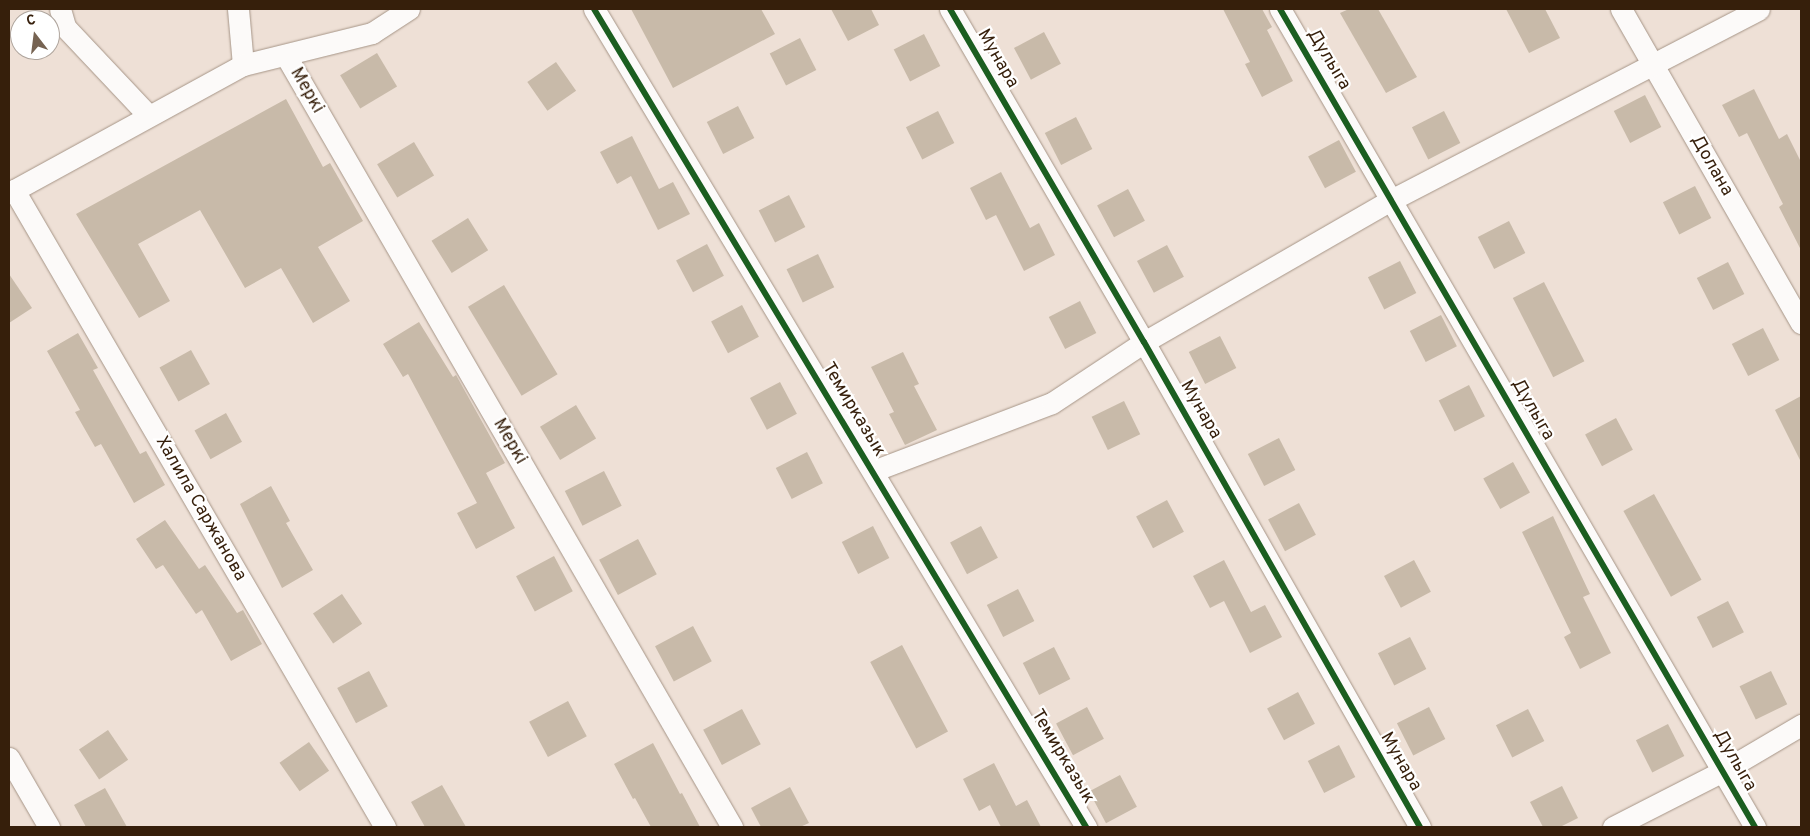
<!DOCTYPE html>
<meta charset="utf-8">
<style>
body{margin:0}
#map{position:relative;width:1810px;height:836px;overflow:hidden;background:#eee0d6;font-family:Overpass,sans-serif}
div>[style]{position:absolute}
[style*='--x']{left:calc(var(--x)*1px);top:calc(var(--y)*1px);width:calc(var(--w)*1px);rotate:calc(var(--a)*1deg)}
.building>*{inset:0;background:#c8baa9;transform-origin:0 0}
.roads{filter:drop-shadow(0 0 1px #a69587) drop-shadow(0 0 1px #a69587)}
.minor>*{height:21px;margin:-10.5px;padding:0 10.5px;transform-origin:10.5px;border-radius:10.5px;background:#fcfaf9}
.cycleway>*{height:6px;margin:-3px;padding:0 3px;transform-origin:3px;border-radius:3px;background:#1b5e20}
span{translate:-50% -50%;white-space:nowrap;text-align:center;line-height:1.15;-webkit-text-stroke:4.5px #fff;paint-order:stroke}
.street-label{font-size:18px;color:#361f0b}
.frame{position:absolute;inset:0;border:10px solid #361f0b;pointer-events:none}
.north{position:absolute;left:10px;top:10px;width:50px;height:50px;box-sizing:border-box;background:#fff;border:1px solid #afa59d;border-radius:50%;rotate:345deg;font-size:14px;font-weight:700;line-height:20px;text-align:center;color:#361f0b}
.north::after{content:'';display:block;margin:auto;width:18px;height:22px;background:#766352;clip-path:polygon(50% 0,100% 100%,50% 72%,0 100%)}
</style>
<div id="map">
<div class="building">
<div style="clip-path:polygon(631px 9px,761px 9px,775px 34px,673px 88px)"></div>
<div style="clip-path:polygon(831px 9px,871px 9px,879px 25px,848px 41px)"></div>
<div style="clip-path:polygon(1223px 9px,1262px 9px,1272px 27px,1267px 30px,1293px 81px,1262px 97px,1245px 64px,1250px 62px)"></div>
<div style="clip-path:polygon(1349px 9px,1378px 9px,1417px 77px,1386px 93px,1340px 13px)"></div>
<div style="clip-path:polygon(1506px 9px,1545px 9px,1560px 38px,1529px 53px)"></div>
<div style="left:1044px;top:32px;width:36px;height:34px;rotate:62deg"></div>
<div style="left:924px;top:34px;width:36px;height:34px;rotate:63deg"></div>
<div style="left:800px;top:38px;width:36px;height:34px;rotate:63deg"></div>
<div style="left:377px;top:53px;width:39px;height:43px;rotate:59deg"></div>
<div style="left:556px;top:62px;width:35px;height:35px;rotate:55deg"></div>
<div style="clip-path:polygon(1754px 89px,1779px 139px,1787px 134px,1801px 162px,1801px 250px,1779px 207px,1783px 204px,1747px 133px,1739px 137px,1722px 105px)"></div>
<div style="left:1645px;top:95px;width:36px;height:35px;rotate:63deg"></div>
<div style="clip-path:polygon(286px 99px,323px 167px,330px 163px,363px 221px,318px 247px,350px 301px,313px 323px,281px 268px,245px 288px,200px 210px,138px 244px,170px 301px,139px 318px,76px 214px)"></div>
<div style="left:738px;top:106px;width:36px;height:35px;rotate:63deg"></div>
<div style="left:938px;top:111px;width:36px;height:36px;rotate:63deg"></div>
<div style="left:1444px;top:111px;width:36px;height:36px;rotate:63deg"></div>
<div style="left:1076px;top:117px;width:36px;height:35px;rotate:63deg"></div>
<div style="clip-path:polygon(632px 136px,659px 189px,673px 182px,690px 214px,658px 230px,631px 176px,617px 184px,600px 152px)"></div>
<div style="left:1339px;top:140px;width:36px;height:35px;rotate:62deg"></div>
<div style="left:414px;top:142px;width:39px;height:43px;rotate:59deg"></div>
<div style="clip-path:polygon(1001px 172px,1030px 228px,1039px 223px,1055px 255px,1024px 271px,996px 215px,986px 220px,970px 188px)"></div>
<div style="left:1695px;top:186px;width:36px;height:36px;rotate:63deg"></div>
<div style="left:1128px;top:189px;width:36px;height:35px;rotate:62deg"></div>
<div style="left:789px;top:195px;width:36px;height:34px;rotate:63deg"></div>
<div style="left:468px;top:218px;width:38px;height:43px;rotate:58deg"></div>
<div style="left:1509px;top:221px;width:36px;height:35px;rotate:63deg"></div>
<div style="left:707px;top:244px;width:36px;height:35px;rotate:62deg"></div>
<div style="left:1167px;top:245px;width:36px;height:34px;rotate:62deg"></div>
<div style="left:818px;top:254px;width:37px;height:35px;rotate:64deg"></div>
<div style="left:1400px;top:261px;width:36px;height:36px;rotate:63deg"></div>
<div style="left:1728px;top:262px;width:36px;height:35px;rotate:63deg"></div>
<div style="clip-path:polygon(9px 274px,32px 308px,9px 323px)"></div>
<div style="left:1544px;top:282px;width:89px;height:35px;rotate:63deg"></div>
<div style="left:504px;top:285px;width:104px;height:42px;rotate:59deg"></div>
<div style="left:1080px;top:301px;width:36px;height:35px;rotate:63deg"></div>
<div style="left:742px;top:305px;width:36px;height:35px;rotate:62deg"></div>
<div style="left:1441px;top:315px;width:35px;height:35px;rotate:63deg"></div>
<div style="clip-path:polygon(419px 322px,453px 377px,456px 375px,505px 463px,486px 473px,515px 528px,476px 549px,457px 513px,477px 503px,408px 374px,403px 377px,383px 344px)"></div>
<div style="left:1763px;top:328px;width:36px;height:35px;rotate:63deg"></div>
<div style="clip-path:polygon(78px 333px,98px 368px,93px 370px,140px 454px,146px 451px,165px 485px,134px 503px,101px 444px,95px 447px,75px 412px,80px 410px,47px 351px)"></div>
<div style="left:1220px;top:336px;width:36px;height:35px;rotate:63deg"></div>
<div style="left:191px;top:350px;width:39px;height:36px;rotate:61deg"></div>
<div style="clip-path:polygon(903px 352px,919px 384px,914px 386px,937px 430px,905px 445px,889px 414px,894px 412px,871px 367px)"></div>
<div style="left:780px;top:382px;width:36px;height:34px;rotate:62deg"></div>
<div style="left:1469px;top:385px;width:35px;height:34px;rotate:63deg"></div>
<div style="clip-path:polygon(1801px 396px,1801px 462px,1775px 410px)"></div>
<div style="left:1124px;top:401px;width:37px;height:36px;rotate:64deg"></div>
<div style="left:576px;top:405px;width:39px;height:42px;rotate:59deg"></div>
<div style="left:226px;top:413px;width:33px;height:36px;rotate:61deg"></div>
<div style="left:1616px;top:418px;width:36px;height:35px;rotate:62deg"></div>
<div style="left:1279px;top:438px;width:36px;height:35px;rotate:63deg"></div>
<div style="left:807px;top:452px;width:35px;height:35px;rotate:63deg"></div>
<div style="left:1513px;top:462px;width:35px;height:34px;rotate:61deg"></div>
<div style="left:604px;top:471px;width:39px;height:44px;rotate:63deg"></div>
<div style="clip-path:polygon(271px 486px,290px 521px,286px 523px,313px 570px,282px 588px,240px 504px)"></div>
<div style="left:1654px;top:494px;width:98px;height:35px;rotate:61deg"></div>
<div style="left:1167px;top:500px;width:36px;height:35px;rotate:62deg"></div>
<div style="left:1299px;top:503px;width:36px;height:35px;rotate:62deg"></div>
<div style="clip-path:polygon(1553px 516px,1590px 594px,1583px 597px,1611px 653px,1580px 669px,1564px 637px,1571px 633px,1522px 532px)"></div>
<div style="clip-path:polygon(165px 520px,199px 569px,205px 565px,237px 613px,243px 610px,262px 644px,231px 661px,202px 610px,196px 614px,163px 565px,156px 569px,136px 539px)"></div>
<div style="left:873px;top:526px;width:36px;height:35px;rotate:63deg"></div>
<div style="left:981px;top:526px;width:36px;height:35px;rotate:62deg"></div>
<div style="left:638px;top:539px;width:40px;height:44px;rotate:62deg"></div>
<div style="left:554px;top:556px;width:40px;height:43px;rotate:62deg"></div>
<div style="clip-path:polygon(1224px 560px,1251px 612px,1265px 605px,1282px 637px,1250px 653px,1224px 601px,1210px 608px,1193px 576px)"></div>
<div style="left:1414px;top:560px;width:36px;height:34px;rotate:62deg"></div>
<div style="left:1018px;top:589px;width:36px;height:35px;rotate:63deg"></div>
<div style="left:342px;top:594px;width:36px;height:35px;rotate:56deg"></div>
<div style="left:1728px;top:601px;width:35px;height:35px;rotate:63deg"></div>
<div style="left:693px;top:626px;width:40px;height:43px;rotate:62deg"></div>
<div style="left:1410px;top:637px;width:36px;height:36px;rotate:63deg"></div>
<div style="left:902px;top:645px;width:98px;height:36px;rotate:62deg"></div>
<div style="left:1054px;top:647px;width:36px;height:35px;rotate:63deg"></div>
<div style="left:369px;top:671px;width:40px;height:36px;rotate:62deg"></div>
<div style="left:1771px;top:671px;width:37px;height:35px;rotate:64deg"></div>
<div style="left:1298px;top:692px;width:36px;height:35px;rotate:62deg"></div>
<div style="left:568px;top:701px;width:40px;height:44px;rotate:62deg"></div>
<div style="left:1087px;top:707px;width:36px;height:35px;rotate:62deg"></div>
<div style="left:1429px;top:707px;width:36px;height:36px;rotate:63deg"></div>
<div style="left:742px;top:709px;width:40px;height:44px;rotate:62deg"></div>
<div style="left:1528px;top:709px;width:36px;height:36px;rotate:63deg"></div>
<div style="left:1668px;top:724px;width:36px;height:36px;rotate:63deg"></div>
<div style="left:108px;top:730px;width:36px;height:35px;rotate:56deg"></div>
<div style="left:309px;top:742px;width:35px;height:36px;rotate:55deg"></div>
<div style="clip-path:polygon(653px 743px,680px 794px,682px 793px,700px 827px,651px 827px,635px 798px,633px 799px,614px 764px)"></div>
<div style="left:1339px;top:745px;width:36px;height:35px;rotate:63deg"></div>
<div style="clip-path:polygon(994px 763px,1016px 806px,1027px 800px,1041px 827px,1001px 827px,990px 805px,979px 811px,963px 779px)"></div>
<div style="left:1120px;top:775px;width:36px;height:35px;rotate:62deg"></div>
<div style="clip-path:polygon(442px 785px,466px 827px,425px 827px,411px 802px)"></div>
<div style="clip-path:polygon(1562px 786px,1578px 818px,1560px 827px,1543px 827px,1530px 802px)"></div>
<div style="clip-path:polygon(790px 787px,809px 823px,800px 827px,761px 827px,751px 808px)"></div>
<div style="clip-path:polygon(105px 788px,127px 827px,86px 827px,74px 805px)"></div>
</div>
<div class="roads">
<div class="minor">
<div style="--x:60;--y:9;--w:19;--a:74"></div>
<div style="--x:65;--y:27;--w:122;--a:46.7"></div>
<div style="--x:238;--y:9;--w:56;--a:84.9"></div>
<div style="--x:594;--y:9;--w:955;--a:58.97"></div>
<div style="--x:950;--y:9;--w:385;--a:59.8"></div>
<div style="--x:1144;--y:342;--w:558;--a:60.36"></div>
<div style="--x:1280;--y:9;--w:946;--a:59.86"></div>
<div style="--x:1621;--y:9;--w:362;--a:60.2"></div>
<div style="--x:286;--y:56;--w:891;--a:59.95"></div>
<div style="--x:14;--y:190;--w:737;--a:59.78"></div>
<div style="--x:9;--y:193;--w:267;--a:-28.7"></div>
<div style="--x:243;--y:65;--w:133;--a:-13.9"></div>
<div style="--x:372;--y:33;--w:44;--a:-33"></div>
<div style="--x:873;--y:471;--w:191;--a:-20.8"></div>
<div style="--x:1052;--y:403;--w:110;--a:-33.5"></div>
<div style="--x:1144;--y:342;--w:287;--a:-29.9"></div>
<div style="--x:1393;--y:199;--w:412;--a:-27.4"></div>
<div style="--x:9;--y:758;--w:80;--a:59.9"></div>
<div style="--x:1613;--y:827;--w:123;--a:-27"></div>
<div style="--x:1723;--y:771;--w:91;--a:-30.5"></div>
</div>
</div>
<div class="cycleway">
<div style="--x:594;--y:9;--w:955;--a:58.97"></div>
<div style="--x:950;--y:9;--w:385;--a:59.8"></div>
<div style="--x:1144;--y:342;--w:558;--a:60.36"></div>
<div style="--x:1280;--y:9;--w:946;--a:59.86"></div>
</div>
<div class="street-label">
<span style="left:997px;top:59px;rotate:60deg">Мунара</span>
<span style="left:1328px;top:60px;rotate:59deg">Дулыга</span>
<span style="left:306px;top:91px;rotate:60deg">Меркі</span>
<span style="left:1711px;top:166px;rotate:60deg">Долана</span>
<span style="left:853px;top:410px;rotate:59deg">Темирказык</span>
<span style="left:1200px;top:410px;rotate:60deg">Мунара</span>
<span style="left:1532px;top:410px;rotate:60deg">Дулыга</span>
<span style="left:509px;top:442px;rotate:60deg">Меркі</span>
<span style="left:200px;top:509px;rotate:60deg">Халила Саржанова</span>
<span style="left:1062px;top:757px;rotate:59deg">Темирказык</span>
<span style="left:1734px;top:761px;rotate:60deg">Дулыга</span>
<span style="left:1400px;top:762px;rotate:60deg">Мунара</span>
</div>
<div class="frame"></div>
<div class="north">С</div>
</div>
